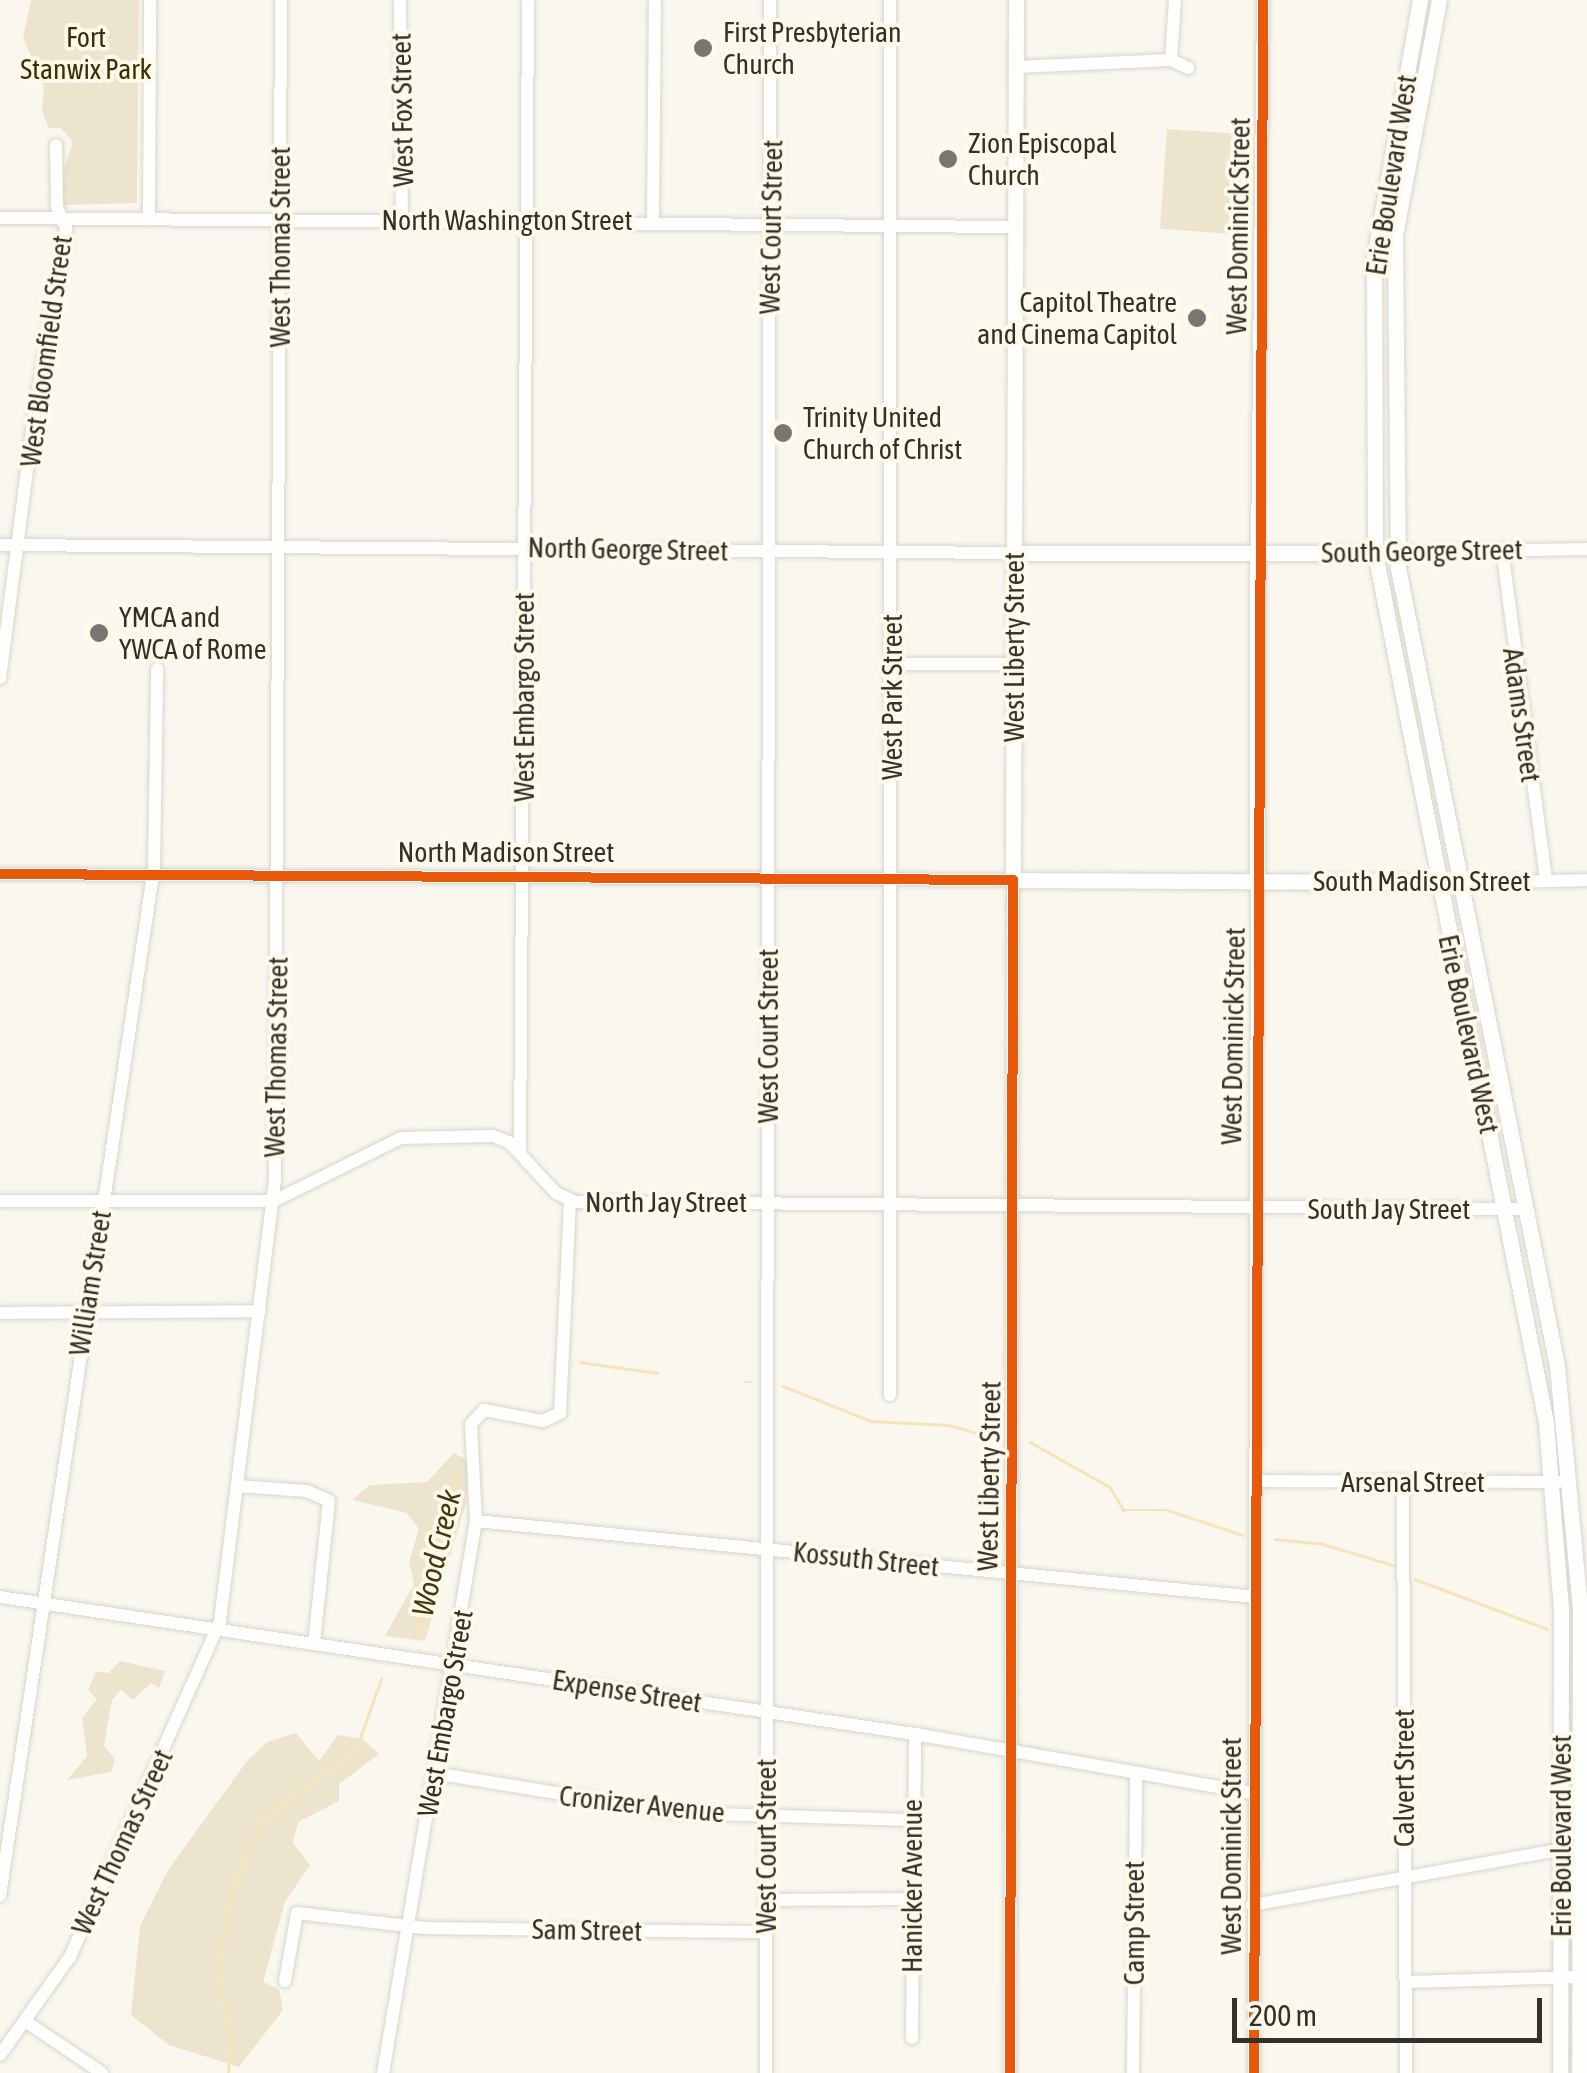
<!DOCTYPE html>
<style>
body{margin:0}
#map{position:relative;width:1587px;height:2073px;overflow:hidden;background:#faf7ef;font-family:"Asap Condensed",sans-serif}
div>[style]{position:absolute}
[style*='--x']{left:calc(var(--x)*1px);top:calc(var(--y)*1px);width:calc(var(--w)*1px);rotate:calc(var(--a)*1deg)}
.green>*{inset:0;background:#ede4cd;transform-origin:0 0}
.stream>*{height:2.5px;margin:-1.25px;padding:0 1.25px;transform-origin:1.25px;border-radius:1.25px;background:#f6e5bb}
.roads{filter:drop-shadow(0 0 2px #d7d5ce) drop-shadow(0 0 2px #d7d5ce)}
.minor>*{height:12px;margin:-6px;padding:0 6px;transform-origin:6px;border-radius:6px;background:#fefefd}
.major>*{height:15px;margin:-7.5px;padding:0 7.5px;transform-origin:7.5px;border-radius:7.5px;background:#fefefd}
.cycleway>*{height:10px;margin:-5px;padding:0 5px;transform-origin:5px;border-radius:5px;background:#e8590c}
.dots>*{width:28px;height:28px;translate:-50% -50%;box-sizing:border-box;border:5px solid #fff9ea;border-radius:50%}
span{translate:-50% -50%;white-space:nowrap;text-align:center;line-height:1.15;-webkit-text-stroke:8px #fff9ea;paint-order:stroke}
.poi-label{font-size:28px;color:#33302a}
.left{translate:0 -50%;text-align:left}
.right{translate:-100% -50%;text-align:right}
.park-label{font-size:28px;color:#3e2e00}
.street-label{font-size:28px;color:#33302a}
.water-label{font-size:30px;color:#47370a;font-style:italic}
.scale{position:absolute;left:1232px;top:1998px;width:310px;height:45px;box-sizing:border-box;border:5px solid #33302a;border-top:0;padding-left:12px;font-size:30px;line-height:35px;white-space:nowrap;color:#33302a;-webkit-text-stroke:8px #fff9ea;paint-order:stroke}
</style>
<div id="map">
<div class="green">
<div style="clip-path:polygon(31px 0,139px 0,137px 203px,64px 205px,62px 175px,73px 142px,61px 128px,49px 128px,42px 110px,44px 86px,23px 38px)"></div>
<div style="left:1167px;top:129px;width:77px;height:100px;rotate:4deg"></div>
<div style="clip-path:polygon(454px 1453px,469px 1462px,466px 1503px,425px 1641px,385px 1636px,414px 1584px,409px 1562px,419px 1529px,407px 1513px,352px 1500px,370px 1485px,427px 1482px)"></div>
<div style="clip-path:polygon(120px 1661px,165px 1671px,159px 1688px,151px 1683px,133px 1700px,121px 1690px,112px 1700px,104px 1745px,115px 1760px,111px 1772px,67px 1780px,87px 1756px,82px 1718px,97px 1699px,88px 1690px,96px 1672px,108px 1673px)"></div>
<div style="clip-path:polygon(296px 1733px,319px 1761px,338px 1735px,363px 1739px,379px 1754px,339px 1784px,339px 1801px,298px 1822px,293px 1843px,310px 1865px,285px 1902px,263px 1982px,279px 1989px,283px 2010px,239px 2067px,169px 2045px,131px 2015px,140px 1926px,168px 1870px,247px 1761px,267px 1742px)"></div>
</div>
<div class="stream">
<div style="--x:580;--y:1362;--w:78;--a:8.1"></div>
<div style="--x:745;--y:1382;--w:7;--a:0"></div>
<div style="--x:783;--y:1386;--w:95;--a:21.7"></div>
<div style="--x:871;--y:1421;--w:78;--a:2.9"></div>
<div style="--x:949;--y:1425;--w:40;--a:16"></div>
<div style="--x:1030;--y:1442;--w:92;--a:29.4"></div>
<div style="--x:1110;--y:1487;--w:27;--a:59"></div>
<div style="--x:1124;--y:1510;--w:43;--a:0"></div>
<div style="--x:1167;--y:1510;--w:80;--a:18.2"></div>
<div style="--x:1275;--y:1539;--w:48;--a:5.9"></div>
<div style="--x:1323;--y:1544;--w:73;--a:16.7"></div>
<div style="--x:1415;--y:1579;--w:141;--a:20.7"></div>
<div style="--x:417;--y:1636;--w:127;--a:-75"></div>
<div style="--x:450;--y:1513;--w:44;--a:-84.8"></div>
<div style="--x:228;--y:2073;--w:35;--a:-87"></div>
<div style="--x:230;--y:2038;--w:71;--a:-101.3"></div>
<div style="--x:216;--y:1968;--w:73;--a:-78.1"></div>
<div style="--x:231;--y:1897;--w:81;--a:-69.1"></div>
<div style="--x:260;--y:1821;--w:119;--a:-36.5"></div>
<div style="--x:356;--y:1750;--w:75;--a:-70.6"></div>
</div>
<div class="roads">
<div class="minor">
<div style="--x:400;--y:0;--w:219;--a:89.5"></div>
<div style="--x:890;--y:0;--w:1395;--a:90"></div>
<div style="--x:1171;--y:60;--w:19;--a:25"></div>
<div style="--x:1016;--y:67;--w:155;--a:-2.6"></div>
<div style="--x:1171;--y:60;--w:60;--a:-86.2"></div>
<div style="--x:0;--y:218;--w:1015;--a:0.51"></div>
<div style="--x:149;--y:219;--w:219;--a:-89.7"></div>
<div style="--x:653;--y:221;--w:221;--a:-89.5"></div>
<div style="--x:0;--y:545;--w:1015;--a:0.45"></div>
<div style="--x:1502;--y:549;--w:334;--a:82.4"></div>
<div style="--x:1397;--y:552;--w:190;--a:-0.9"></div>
<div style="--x:1257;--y:553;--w:553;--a:-89.38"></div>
<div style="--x:891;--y:664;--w:123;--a:0"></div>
<div style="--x:0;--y:678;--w:264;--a:-82.6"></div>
<div style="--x:34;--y:416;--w:191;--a:-80.3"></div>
<div style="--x:66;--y:228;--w:23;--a:-113"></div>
<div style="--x:57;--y:207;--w:62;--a:-90.9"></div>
<div style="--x:0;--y:874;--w:1013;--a:0.34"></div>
<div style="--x:1013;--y:880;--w:1193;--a:90.14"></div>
<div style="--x:1458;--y:883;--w:129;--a:-1.3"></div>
<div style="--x:520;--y:1153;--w:1153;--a:-89.6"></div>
<div style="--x:0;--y:1201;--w:274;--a:0"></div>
<div style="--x:274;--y:1201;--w:142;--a:-26.4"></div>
<div style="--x:401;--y:1138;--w:92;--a:-1.2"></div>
<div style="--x:493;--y:1136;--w:17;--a:21"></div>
<div style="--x:509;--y:1142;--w:69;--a:47.3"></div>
<div style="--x:556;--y:1193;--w:21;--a:25"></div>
<div style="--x:575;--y:1202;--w:950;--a:0.42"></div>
<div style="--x:0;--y:1313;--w:260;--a:-0.4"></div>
<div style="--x:1256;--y:1481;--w:302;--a:0.2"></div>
<div style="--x:1403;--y:1482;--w:591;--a:89.71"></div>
<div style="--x:237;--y:1486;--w:70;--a:4.1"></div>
<div style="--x:307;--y:1491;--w:24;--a:24"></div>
<div style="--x:329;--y:1501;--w:144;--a:96"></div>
<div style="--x:476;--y:1521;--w:783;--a:5.57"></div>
<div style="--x:0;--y:1597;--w:925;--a:8.52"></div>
<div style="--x:915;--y:1734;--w:343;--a:9.9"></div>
<div style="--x:434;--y:1773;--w:246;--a:9.3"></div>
<div style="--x:677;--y:1813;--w:235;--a:1.7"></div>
<div style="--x:0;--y:1896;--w:1039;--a:-81.48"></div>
<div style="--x:154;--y:868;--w:199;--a:-89.1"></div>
<div style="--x:765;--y:1900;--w:147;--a:-0.4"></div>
<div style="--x:1252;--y:1905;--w:323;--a:-10.2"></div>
<div style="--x:285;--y:1981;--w:69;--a:-80"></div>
<div style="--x:297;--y:1913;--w:128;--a:6.7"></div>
<div style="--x:424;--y:1928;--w:341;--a:0.7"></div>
<div style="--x:1406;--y:1982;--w:173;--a:-1.7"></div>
<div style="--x:25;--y:2021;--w:93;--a:34"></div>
<div style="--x:912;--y:2038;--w:304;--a:-89.4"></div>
<div style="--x:0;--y:2055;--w:120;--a:-54.5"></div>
<div style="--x:70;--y:1957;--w:368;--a:-65.9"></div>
<div style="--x:220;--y:1621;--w:445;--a:-82.9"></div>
<div style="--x:275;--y:1179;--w:1179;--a:-89.71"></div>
<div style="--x:383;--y:2073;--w:560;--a:-80.44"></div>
<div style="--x:476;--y:1521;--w:97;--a:-93"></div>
<div style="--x:471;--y:1424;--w:19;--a:-47"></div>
<div style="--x:484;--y:1410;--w:60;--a:10.6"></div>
<div style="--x:543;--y:1421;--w:19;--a:-25"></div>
<div style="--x:560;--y:1413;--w:212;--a:-87.3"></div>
<div style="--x:766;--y:2073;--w:2073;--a:-89.89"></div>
<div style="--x:1133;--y:2073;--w:300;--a:-89.4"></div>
<div style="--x:1254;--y:2073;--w:1192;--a:-89.86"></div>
</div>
<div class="major">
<div style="--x:1016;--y:0;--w:880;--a:90.2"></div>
<div style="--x:1013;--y:880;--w:431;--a:0.3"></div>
<div style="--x:1420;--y:0;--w:262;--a:100.1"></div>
<div style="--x:1374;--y:258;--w:295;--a:89.8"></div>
<div style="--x:1375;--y:553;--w:887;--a:78.88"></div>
<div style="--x:1546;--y:1423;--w:187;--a:85.4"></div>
<div style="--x:1561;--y:1609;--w:464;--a:90.1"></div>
<div style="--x:1439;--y:0;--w:239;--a:100.6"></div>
<div style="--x:1395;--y:235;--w:333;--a:89.5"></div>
<div style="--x:1398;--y:568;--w:814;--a:78.73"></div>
<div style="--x:1557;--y:1366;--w:246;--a:84.6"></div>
<div style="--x:1580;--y:1611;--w:462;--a:90.1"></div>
<div style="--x:1015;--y:553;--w:368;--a:0"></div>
<div style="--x:1257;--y:881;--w:328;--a:-90"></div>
</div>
</div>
<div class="cycleway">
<div style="--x:0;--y:874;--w:1013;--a:0.34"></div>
<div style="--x:1013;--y:880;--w:1193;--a:90.14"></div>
<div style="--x:1254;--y:2073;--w:2073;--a:-89.75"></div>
</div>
<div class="dots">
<div style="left:703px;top:48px;background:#79766f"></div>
<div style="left:948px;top:159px;background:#79766f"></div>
<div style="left:1197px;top:318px;background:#79766f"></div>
<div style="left:783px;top:433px;background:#79766f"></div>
<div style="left:99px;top:633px;background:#79766f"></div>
</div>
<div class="poi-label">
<span class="left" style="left:723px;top:48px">First Presbyterian<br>Church</span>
<span class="left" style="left:968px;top:159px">Zion Episcopal<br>Church</span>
<span class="right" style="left:1177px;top:318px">Capitol Theatre<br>and Cinema Capitol</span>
<span class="left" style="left:803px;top:433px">Trinity United<br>Church of Christ</span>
<span class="left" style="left:119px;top:633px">YMCA and<br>YWCA of Rome</span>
</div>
<div class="park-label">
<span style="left:86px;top:53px">Fort<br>Stanwix Park</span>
</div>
<div class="street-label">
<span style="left:402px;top:110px;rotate:-91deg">West Fox Street</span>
<span style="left:1391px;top:175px;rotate:-81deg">Erie Boulevard West</span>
<span style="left:507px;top:220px">North Washington Street</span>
<span style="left:1238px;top:226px;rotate:-89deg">West Dominick Street</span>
<span style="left:771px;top:227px;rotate:-89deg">West Court Street</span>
<span style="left:280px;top:247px;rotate:-90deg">West Thomas Street</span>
<span style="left:46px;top:351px;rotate:-82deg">West Bloomfield Street</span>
<span style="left:628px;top:549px;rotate:1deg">North George Street</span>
<span style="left:1422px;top:551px;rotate:-1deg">South George Street</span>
<span style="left:1014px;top:647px;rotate:-90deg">West Liberty Street</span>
<span style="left:524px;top:697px;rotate:-90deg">West Embargo Street</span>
<span style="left:892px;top:697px;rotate:-90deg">West Park Street</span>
<span style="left:1522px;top:715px;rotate:82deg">Adams Street</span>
<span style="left:506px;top:852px">North Madison Street</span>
<span style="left:1422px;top:881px">South Madison Street</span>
<span style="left:1469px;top:1034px;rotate:78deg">Erie Boulevard West</span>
<span style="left:768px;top:1036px;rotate:-90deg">West Court Street</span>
<span style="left:1233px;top:1036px;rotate:-89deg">West Dominick Street</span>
<span style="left:276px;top:1057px;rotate:-89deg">West Thomas Street</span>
<span style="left:666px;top:1202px">North Jay Street</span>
<span style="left:1389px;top:1209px">South Jay Street</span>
<span style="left:90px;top:1283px;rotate:-81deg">William Street</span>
<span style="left:989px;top:1476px;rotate:-89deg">West Liberty Street</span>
<span style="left:1413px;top:1482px">Arsenal Street</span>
<span style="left:866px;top:1559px;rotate:6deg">Kossuth Street</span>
<span style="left:627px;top:1691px;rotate:9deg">Expense Street</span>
<span style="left:445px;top:1713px;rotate:-80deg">West Embargo Street</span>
<span style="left:1404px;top:1778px;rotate:-90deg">Calvert Street</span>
<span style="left:642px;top:1804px;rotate:6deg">Cronizer Avenue</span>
<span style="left:1561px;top:1836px;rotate:-90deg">Erie Boulevard West</span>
<span style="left:122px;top:1842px;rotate:-65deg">West Thomas Street</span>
<span style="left:766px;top:1846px;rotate:-90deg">West Court Street</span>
<span style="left:1231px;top:1846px;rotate:-90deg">West Dominick Street</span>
<span style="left:912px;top:1886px;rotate:-90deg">Hanicker Avenue</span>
<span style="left:1134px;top:1923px;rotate:-90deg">Camp Street</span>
<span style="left:587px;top:1930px;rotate:1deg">Sam Street</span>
</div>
<div class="water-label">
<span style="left:436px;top:1553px;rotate:-77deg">Wood Creek</span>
</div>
<div class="scale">200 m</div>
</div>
